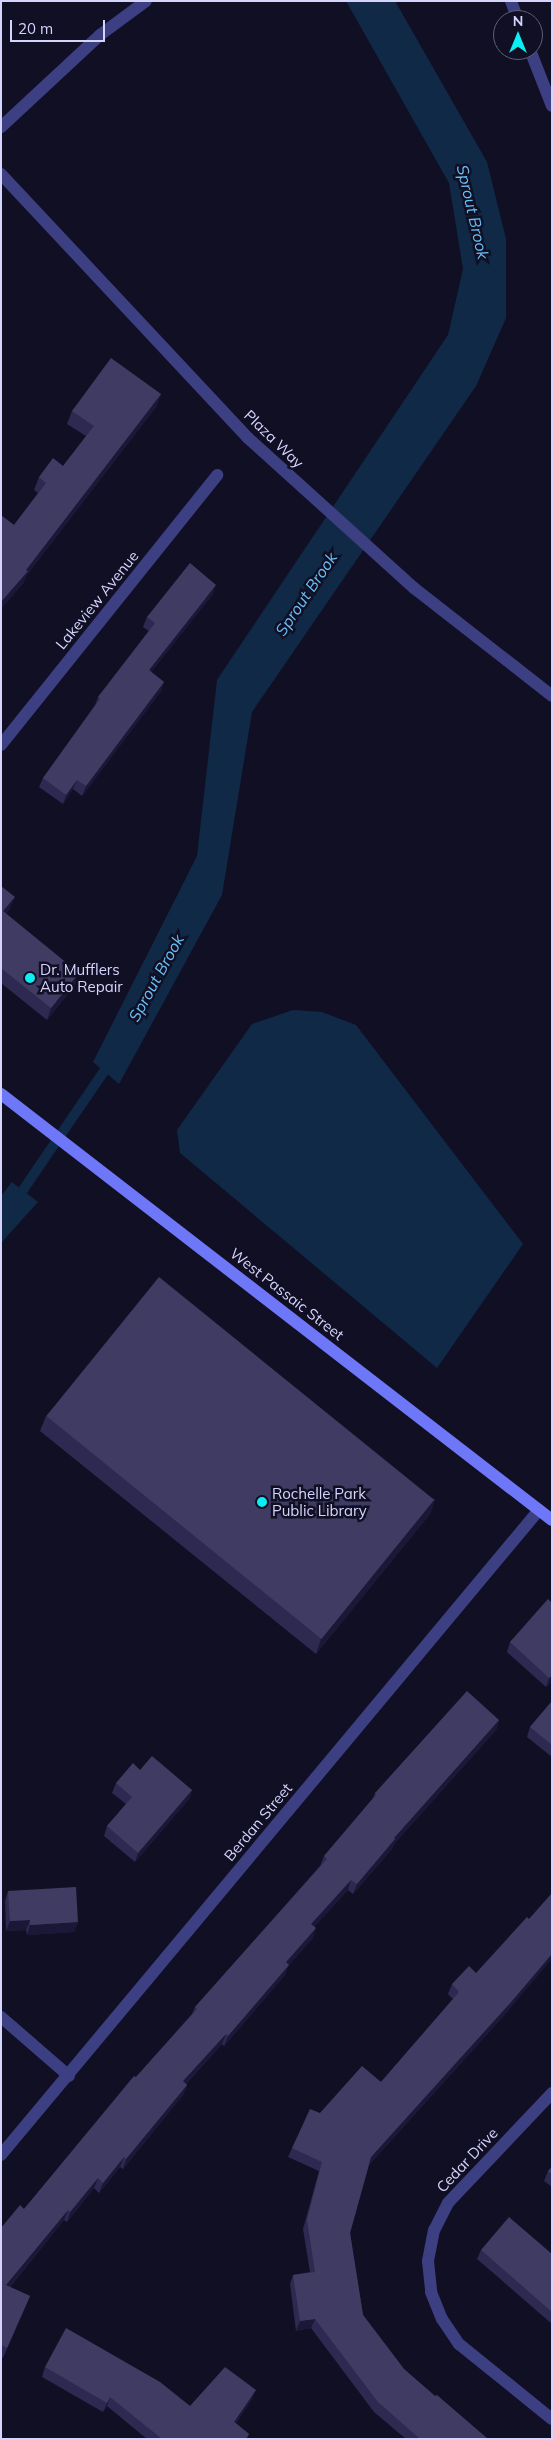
<!DOCTYPE html>
<style>
body{margin:0}
#map{position:relative;width:553px;height:2440px;overflow:hidden;background:#110f24;font-family:Mulish,sans-serif}
div>[style]{position:absolute}
[style*='--x']{left:calc(var(--x)*1px);top:calc(var(--y)*1px);width:calc(var(--w)*1px);rotate:calc(var(--a)*1deg)}
.water>*{inset:0;background:#102947}
.stream>*{height:10px;margin:-5px;padding:0 5px;transform-origin:5px;border-radius:5px;background:#102947}
.minor>*{height:12px;margin:-6px;padding:0 6px;transform-origin:6px;border-radius:6px;background:#3c3f81}
.tertiary>*{height:12px;margin:-6px;padding:0 6px;transform-origin:6px;border-radius:6px;background:#3c3f81}
.secondary>*{height:12px;margin:-6px;padding:0 6px;transform-origin:6px;border-radius:6px;background:#6f77f9}
.wall>*{inset:0;background:#2e2951}
.shaded-wall>*{inset:0;background:#1b1737}
.building>*{inset:0;background:#403b63;transform-origin:0 0}
.dots>*{width:14px;height:14px;translate:-50% -50%;box-sizing:border-box;border:2px solid #110f24;border-radius:50%}
span{translate:-50% -50%;white-space:nowrap;text-align:center;line-height:1.15;-webkit-text-stroke:5px #110f24;paint-order:stroke}
.street-label{font-size:15px;color:#d5d4fd}
.poi-label{font-size:15px;color:#d5d4fd}
.left{translate:0 -50%;text-align:left}
.water-label{font-size:16px;color:#66c1f9;font-style:italic}
.frame{position:absolute;inset:0;border:2px solid #d5d4fd;pointer-events:none}
.north{position:absolute;left:493px;top:10px;width:50px;height:50px;box-sizing:border-box;background:#110f24;border:1px solid #5f5e7b;border-radius:50%;rotate:0deg;font-size:14px;font-weight:700;line-height:20px;text-align:center;color:#d5d4fd}
.north::after{content:'';display:block;margin:auto;width:18px;height:22px;background:#0aeff3;clip-path:polygon(50% 0,100% 100%,50% 72%,0 100%)}
.scale{position:absolute;left:10px;top:20px;width:95px;height:22px;box-sizing:border-box;border:2px solid #d5d4fd;border-top:0;padding-left:6px;font-size:15px;line-height:18px;white-space:nowrap;color:#d5d4fd;-webkit-text-stroke:4px #110f24;paint-order:stroke}
</style>
<div id="map">
<div class="water">
<div style="clip-path:polygon(346px 1px,395px 1px,487px 162px,506px 239px,506px 318px,476px 386px,252px 712px,222px 895px,119px 1084px,93px 1062px,197px 856px,217px 680px,448px 335px,463px 269px,449px 183px)"></div>
<div style="clip-path:polygon(293px 1010px,322px 1012px,356px 1025px,523px 1244px,437px 1368px,180px 1153px,177px 1130px,252px 1024px)"></div>
<div style="clip-path:polygon(12px 1182px,38px 1202px,1px 1243px,1px 1196px)"></div>
</div>
<div class="stream">
<div style="--x:23;--y:1190;--w:156;--a:-55.7"></div>
</div>
<div class="minor">
<div style="--x:1;--y:127;--w:135;--a:-42.9"></div>
<div style="--x:100;--y:35;--w:57;--a:-36.5"></div>
<div style="--x:1;--y:174;--w:362;--a:46.9"></div>
<div style="--x:248;--y:438;--w:224;--a:42.1"></div>
<div style="--x:414;--y:588;--w:175;--a:38"></div>
<div style="--x:1;--y:745;--w:346;--a:-51.3"></div>
<div style="--x:1;--y:2017;--w:90;--a:40.9"></div>
<div style="--x:552;--y:2093;--w:151;--a:133.4"></div>
<div style="--x:448;--y:2203;--w:30;--a:117"></div>
<div style="--x:434;--y:2230;--w:32;--a:101"></div>
<div style="--x:428;--y:2261;--w:31;--a:84"></div>
<div style="--x:431;--y:2292;--w:29;--a:68"></div>
<div style="--x:442;--y:2319;--w:30;--a:56"></div>
<div style="--x:459;--y:2344;--w:119;--a:38.9"></div>
<div style="--x:1;--y:2155;--w:840;--a:-50.17"></div>
</div>
<div class="tertiary">
<div style="--x:511;--y:1;--w:20;--a:70"></div>
<div style="--x:530;--y:50;--w:60;--a:68.6"></div>
</div>
<div class="secondary">
<div style="--x:1;--y:1094;--w:696;--a:37.71"></div>
</div>
<div class="wall">
<div style="clip-path:polygon(161px 394px,156px 407px,26px 576px,23px 584px,14px 525px,38px 493px,34px 490px,39px 477px,63px 466px,86px 436px,67px 424px,72px 411px)"></div>
<div style="clip-path:polygon(213px 594px,151px 672px,164px 682px,161px 691px,82px 796px,73px 789px,63px 804px,39px 787px,43px 778px,95px 705px,98px 697px,149px 631px,143px 627px,147px 617px)"></div>
<div style="clip-path:polygon(1px 886px,10px 909px,6px 914px,75px 985px,47px 1020px,1px 983px)"></div>
<div style="clip-path:polygon(46px 1416px,435px 1499px,430px 1514px,316px 1654px,40px 1431px)"></div>
<div style="clip-path:polygon(552px 1603px,552px 1681px,546px 1687px,507px 1652px,510px 1642px)"></div>
<div style="clip-path:polygon(552px 1701px,552px 1757px,527px 1737px,530px 1727px)"></div>
<div style="clip-path:polygon(499px 1720px,496px 1730px,394px 1844px,392px 1849px,353px 1894px,348px 1890px,314px 1927px,313px 1938px,288px 1966px,285px 1975px,224px 2046px,222px 2044px,186px 2084px,187px 2085px,183px 2095px,123px 2169px,120px 2167px,99px 2193px,94px 2188px,67px 2222px,64px 2220px,10px 2287px,30px 2296px,3px 2358px,1px 2357px,1px 2228px,24px 2209px,136px 2077px,192px 2014px,195px 2007px,320px 1866px,324px 1856px,373px 1798px,375px 1793px)"></div>
<div style="clip-path:polygon(140px 1770px,192px 1790px,189px 1799px,135px 1862px,104px 1836px,107px 1826px,126px 1804px,112px 1793px,116px 1783px)"></div>
<div style="clip-path:polygon(8px 1891px,78px 1922px,74px 1932px,27px 1935px,26px 1930px,6px 1931px,5px 1901px)"></div>
<div style="clip-path:polygon(452px 1984px,509px 2010px,369px 2165px,350px 2233px,363px 2315px,404px 2369px,435px 2396px,488px 2439px,406px 2439px,374px 2412px,311px 2328px,296px 2331px,290px 2284px,293px 2275px,310px 2272px,303px 2229px,319px 2171px,288px 2157px,292px 2148px,320px 2113px,381px 2082px,453px 1999px,448px 1994px)"></div>
<div style="clip-path:polygon(552px 2167px,552px 2187px,544px 2181px,548px 2171px)"></div>
<div style="clip-path:polygon(481px 2250px,552px 2254px,552px 2324px,477px 2259px)"></div>
<div style="clip-path:polygon(45px 2367px,190px 2406px,252px 2399px,236px 2423px,249px 2434px,247px 2439px,147px 2439px,107px 2406px,103px 2412px,42px 2377px)"></div>
</div>
<div class="shaded-wall">
<div style="clip-path:polygon(161px 394px,156px 407px,26px 576px,23px 584px,1px 609px,1px 602px)"></div>
<div style="clip-path:polygon(216px 585px,213px 594px,145px 680px,149px 670px)"></div>
<div style="clip-path:polygon(164px 682px,161px 691px,82px 796px,86px 786px)"></div>
<div style="clip-path:polygon(77px 780px,73px 789px,63px 804px,66px 795px)"></div>
<div style="clip-path:polygon(15px 897px,10px 909px,1px 920px,3px 911px)"></div>
<div style="clip-path:polygon(79px 973px,75px 985px,47px 1020px,51px 1008px)"></div>
<div style="clip-path:polygon(435px 1499px,430px 1514px,316px 1654px,321px 1639px)"></div>
<div style="clip-path:polygon(552px 1675px,552px 1681px,546px 1687px,549px 1678px)"></div>
<div style="clip-path:polygon(499px 1720px,496px 1730px,394px 1844px,392px 1849px,353px 1894px,357px 1884px,394px 1838px)"></div>
<div style="clip-path:polygon(192px 1790px,189px 1799px,135px 1862px,138px 1853px)"></div>
<div style="clip-path:polygon(351px 1880px,348px 1890px,308px 1934px,311px 1924px)"></div>
<div style="clip-path:polygon(30px 1920px,26px 1930px,6px 1931px,10px 1921px)"></div>
<div style="clip-path:polygon(78px 1922px,74px 1932px,27px 1935px,30px 1925px)"></div>
<div style="clip-path:polygon(316px 1928px,313px 1938px,288px 1966px,285px 1975px,224px 2046px,228px 2036px,286px 1962px)"></div>
<div style="clip-path:polygon(552px 1954px,552px 1959px,509px 2010px,368px 2166px,371px 2157px)"></div>
<div style="clip-path:polygon(226px 2034px,222px 2044px,179px 2091px,183px 2081px)"></div>
<div style="clip-path:polygon(187px 2085px,183px 2095px,123px 2169px,126px 2159px)"></div>
<div style="clip-path:polygon(124px 2157px,120px 2167px,99px 2193px,103px 2183px)"></div>
<div style="clip-path:polygon(98px 2178px,94px 2188px,67px 2222px,70px 2212px)"></div>
<div style="clip-path:polygon(68px 2210px,64px 2220px,3px 2295px,6px 2285px)"></div>
<div style="clip-path:polygon(30px 2296px,26px 2306px,3px 2358px,7px 2348px)"></div>
<div style="clip-path:polygon(315px 2319px,311px 2328px,296px 2331px,300px 2321px)"></div>
<div style="clip-path:polygon(256px 2390px,252px 2399px,230px 2431px,234px 2422px)"></div>
<div style="clip-path:polygon(110px 2397px,107px 2406px,103px 2412px,107px 2403px)"></div>
</div>
<div class="building">
<div style="clip-path:polygon(111px 358px,161px 394px,26px 570px,28px 571px,1px 602px,1px 515px,14px 525px,46px 483px,39px 477px,53px 458px,63px 466px,94px 426px,72px 411px)"></div>
<div style="clip-path:polygon(190px 563px,216px 585px,149px 670px,164px 682px,86px 786px,77px 780px,66px 795px,43px 778px,100px 699px,98px 697px,155px 623px,147px 617px)"></div>
<div style="clip-path:polygon(1px 886px,15px 897px,3px 911px,79px 973px,51px 1008px,1px 968px)"></div>
<div style="left:159px;top:1277px;width:354px;height:179px;rotate:39deg"></div>
<div style="clip-path:polygon(548px 1599px,552px 1603px,552px 1675px,549px 1678px,510px 1642px)"></div>
<div style="clip-path:polygon(467px 1691px,499px 1720px,394px 1838px,395px 1839px,357px 1884px,351px 1880px,311px 1924px,316px 1928px,286px 1962px,289px 1965px,228px 2036px,226px 2034px,183px 2081px,187px 2085px,126px 2159px,124px 2157px,103px 2183px,98px 2178px,70px 2212px,68px 2210px,6px 2285px,30px 2296px,7px 2348px,1px 2345px,1px 2228px,20px 2205px,24px 2209px,134px 2076px,136px 2077px,197px 2009px,195px 2007px,327px 1859px,324px 1856px,376px 1795px,375px 1793px)"></div>
<div style="clip-path:polygon(552px 1701px,552px 1745px,530px 1727px)"></div>
<div style="clip-path:polygon(152px 1756px,192px 1790px,138px 1853px,107px 1826px,132px 1797px,116px 1783px,133px 1763px,140px 1770px)"></div>
<div style="clip-path:polygon(76px 1887px,78px 1922px,30px 1925px,30px 1920px,10px 1921px,8px 1891px)"></div>
<div style="clip-path:polygon(552px 1893px,552px 1954px,512px 2001px,371px 2157px,350px 2233px,363px 2315px,404px 2369px,435px 2396px,437px 2395px,488px 2439px,420px 2439px,378px 2402px,315px 2319px,300px 2321px,293px 2275px,315px 2272px,307px 2220px,322px 2162px,292px 2148px,310px 2109px,320px 2113px,362px 2066px,381px 2082px,459px 1992px,452px 1984px,469px 1966px,476px 1973px,527px 1917px,529px 1919px)"></div>
<div style="clip-path:polygon(552px 2167px,552px 2175px,548px 2171px)"></div>
<div style="clip-path:polygon(509px 2217px,552px 2254px,552px 2312px,481px 2250px)"></div>
<div style="clip-path:polygon(66px 2328px,160px 2382px,190px 2406px,225px 2367px,256px 2390px,234px 2422px,249px 2434px,245px 2439px,162px 2439px,110px 2397px,107px 2403px,45px 2367px)"></div>
</div>
<div class="dots">
<div style="left:30px;top:978px;background:#0aeff3"></div>
<div style="left:262px;top:1502px;background:#0aeff3"></div>
</div>
<div class="street-label">
<span style="left:274px;top:439px;rotate:44deg">Plaza Way</span>
<span style="left:97px;top:600px;rotate:-51deg">Lakeview Avenue</span>
<span style="left:287px;top:1294px;rotate:38deg">West Passaic Street</span>
<span style="left:258px;top:1822px;rotate:-50deg">Berdan Street</span>
<span style="left:467px;top:2160px;rotate:-47deg">Cedar Drive</span>
</div>
<div class="poi-label">
<span class="left" style="left:40px;top:978px">Dr. Mufflers<br>Auto Repair</span>
<span class="left" style="left:272px;top:1502px">Rochelle Park<br>Public Library</span>
</div>
<div class="water-label">
<span style="left:473px;top:212px;rotate:77deg">Sprout Brook</span>
<span style="left:306px;top:594px;rotate:-56deg">Sprout Brook</span>
<span style="left:156px;top:978px;rotate:-61deg">Sprout Brook</span>
</div>
<div class="frame"></div>
<div class="north">N</div>
<div class="scale">20 m</div>
</div>
